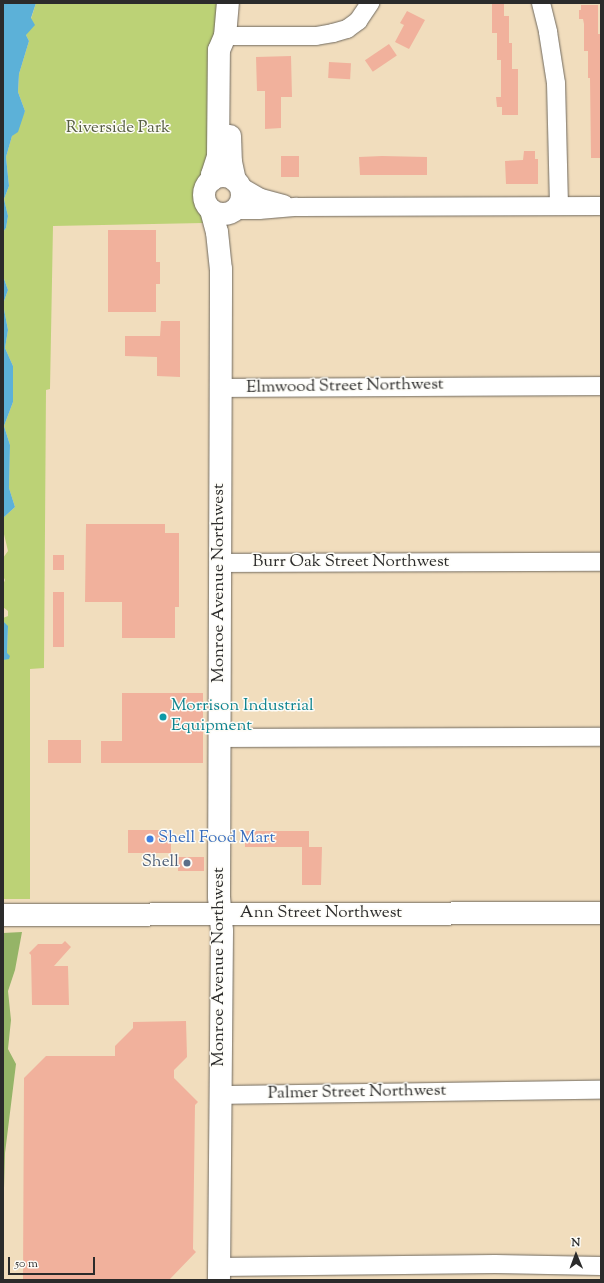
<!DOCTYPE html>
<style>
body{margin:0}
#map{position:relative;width:604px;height:1283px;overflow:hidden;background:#f1ddbd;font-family:"Sorts Mill Goudy",serif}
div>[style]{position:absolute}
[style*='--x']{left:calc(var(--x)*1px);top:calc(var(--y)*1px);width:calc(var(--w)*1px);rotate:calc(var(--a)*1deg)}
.green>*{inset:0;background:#bcd276}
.forest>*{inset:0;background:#95b467}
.water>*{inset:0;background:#5cb1d8}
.building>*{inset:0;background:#f1b19c;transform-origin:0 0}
.roads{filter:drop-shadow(0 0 1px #70695e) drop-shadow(0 0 1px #70695e)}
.minor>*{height:18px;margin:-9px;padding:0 9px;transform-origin:9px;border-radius:9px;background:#fff}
.major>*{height:22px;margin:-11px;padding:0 11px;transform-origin:11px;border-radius:11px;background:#fff}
.major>.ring{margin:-11px;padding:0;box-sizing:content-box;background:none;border:22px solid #fff;border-radius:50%}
.dots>*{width:11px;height:11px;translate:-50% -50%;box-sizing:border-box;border:2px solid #fdfcf7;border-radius:50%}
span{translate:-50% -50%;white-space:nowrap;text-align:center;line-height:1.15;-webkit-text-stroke:3px #fdfcf7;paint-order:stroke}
.park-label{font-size:17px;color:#565d42}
.street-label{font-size:17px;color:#2b2b2b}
.culture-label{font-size:17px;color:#0d838f}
.left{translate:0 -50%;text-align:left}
.shop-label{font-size:17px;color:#366cbe}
.service-label{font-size:17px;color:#4e5e75}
.right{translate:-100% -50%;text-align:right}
.frame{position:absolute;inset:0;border:4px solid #2b2b2b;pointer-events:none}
.north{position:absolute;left:556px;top:1235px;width:40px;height:40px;-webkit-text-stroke:3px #fdfcf7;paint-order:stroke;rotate:359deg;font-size:11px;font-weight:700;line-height:16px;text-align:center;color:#2b2b2b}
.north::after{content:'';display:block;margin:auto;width:14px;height:18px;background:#2b2b2b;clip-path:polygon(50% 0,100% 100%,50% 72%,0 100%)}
.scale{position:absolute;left:8px;top:1257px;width:87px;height:18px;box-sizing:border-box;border:2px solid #2b2b2b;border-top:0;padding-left:5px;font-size:12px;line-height:14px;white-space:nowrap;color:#2b2b2b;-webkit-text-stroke:3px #fdfcf7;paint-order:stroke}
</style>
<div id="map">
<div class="green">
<div style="clip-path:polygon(36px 3px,220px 3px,214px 35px,213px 153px,200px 192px,206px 218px,203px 223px,53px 226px,50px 389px,46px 390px,44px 668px,30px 669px,30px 899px,3px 899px,3px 660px,7px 653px,8px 627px,3px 621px,3px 618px,8px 616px,8px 611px,3px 607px,3px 585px,5px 580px,3px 576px,3px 558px,8px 551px,3px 530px,3px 518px,15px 507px,9px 488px,10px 445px,4px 426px,13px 402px,13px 366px,5px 348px,8px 330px,3px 304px,8px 290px,3px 276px,3px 232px,6px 228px,8px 216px,4px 199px,9px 186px,6px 157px,12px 136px,25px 111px,18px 92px,19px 74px,29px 41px,26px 35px)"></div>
</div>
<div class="forest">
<div style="clip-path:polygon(22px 932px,15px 970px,8px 991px,11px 1020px,8px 1049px,16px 1064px,5px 1153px,3px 1224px,3px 933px)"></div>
</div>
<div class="water">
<div style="clip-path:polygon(3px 3px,36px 3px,31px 18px,35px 25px,26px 35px,29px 41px,19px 74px,18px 92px,25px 111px,18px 132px,12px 136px,6px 157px,9px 186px,4px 199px,8px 216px,6px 228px,3px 232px)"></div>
<div style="clip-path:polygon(3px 276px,8px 290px,3px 304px,8px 330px,5px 348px,13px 366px,13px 402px,4px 426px,10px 445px,9px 488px,15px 507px,3px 518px)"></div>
<div style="clip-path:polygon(3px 621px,8px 626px,7px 653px,10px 656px,9px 659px,3px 660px)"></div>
</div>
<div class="building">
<div style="clip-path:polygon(492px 3px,504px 3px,504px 16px,509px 16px,509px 43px,512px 43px,512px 69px,518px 69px,518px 115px,502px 115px,502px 107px,497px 107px,496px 97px,501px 97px,501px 60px,497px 60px,497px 33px,492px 33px)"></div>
<div style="clip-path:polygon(581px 5px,598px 5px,598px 34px,601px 34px,601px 158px,591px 158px,590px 78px,588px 78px,588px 51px,584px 51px,584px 24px,583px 19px,579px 19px,579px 10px,581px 10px)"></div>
<div style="clip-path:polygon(407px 11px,425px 20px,409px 49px,395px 42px,404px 25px,400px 23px)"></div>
<div style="left:389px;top:44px;width:14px;height:29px;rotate:56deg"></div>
<div style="clip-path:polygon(291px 56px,292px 97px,281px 97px,281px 128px,265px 129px,265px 91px,257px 91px,256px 57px)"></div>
<div style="left:329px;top:62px;width:22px;height:16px;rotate:3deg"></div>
<div style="clip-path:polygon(524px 151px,535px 151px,535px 159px,538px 159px,538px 184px,506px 184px,505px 161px,523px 160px)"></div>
<div style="left:281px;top:156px;width:18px;height:21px"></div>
<div style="clip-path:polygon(382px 156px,427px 157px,427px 175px,360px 175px,359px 157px)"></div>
<div style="clip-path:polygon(108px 230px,156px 230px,156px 262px,160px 262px,160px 284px,156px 284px,156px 312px,108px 312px)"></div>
<div style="clip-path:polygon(161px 321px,180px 321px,180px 377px,157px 376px,157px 357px,125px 356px,125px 336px,160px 336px)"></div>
<div style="clip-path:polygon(86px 524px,165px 524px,165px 533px,179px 533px,179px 607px,175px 607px,175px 638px,122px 638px,122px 602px,85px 602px)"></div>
<div style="left:64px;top:555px;width:15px;height:11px;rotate:90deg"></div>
<div style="left:53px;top:592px;width:11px;height:55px"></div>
<div style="clip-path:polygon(122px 693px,203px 693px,203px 763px,101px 763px,101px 741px,122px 741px)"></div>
<div style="left:48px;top:740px;width:33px;height:23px"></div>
<div style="left:171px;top:830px;width:23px;height:43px;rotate:90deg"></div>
<div style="clip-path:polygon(245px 831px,309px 831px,309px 847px,322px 847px,321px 885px,302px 885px,302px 847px,245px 847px)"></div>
<div style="left:178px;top:857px;width:26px;height:14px"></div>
<div style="clip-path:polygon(65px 941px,71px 947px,54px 966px,68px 966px,69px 1005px,32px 1005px,31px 955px,29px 953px,38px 944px,62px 944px)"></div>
<div style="clip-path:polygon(186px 1021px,187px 1057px,174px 1070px,174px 1078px,198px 1102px,195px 1105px,193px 1249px,196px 1252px,169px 1280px,23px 1280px,24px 1078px,46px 1056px,115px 1056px,115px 1046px,133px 1028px,133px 1022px)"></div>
</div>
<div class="roads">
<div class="minor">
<div style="--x:541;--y:3;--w:30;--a:76"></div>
<div style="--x:548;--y:32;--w:52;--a:81.1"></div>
<div style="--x:556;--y:83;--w:123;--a:88.6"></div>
<div style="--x:225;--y:36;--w:91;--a:0"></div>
<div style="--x:316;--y:36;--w:17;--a:-10"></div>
<div style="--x:333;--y:33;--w:15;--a:-16"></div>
<div style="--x:347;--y:29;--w:14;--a:-36"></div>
<div style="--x:358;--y:21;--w:22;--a:-56"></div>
<div style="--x:240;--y:186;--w:24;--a:30"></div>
<div style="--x:261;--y:198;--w:24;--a:15"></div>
<div style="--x:235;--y:210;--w:24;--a:0"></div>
<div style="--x:259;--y:210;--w:38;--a:-5"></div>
<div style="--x:297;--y:207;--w:304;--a:-0.2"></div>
<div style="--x:221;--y:388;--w:380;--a:-0.3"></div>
<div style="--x:220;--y:563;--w:381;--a:-0.2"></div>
<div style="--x:220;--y:738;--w:381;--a:-0.2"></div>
<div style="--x:221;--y:1095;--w:380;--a:-0.8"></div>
<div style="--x:219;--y:1267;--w:276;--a:-0.6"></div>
<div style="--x:495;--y:1264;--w:106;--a:1.1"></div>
</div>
<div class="major">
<div style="--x:230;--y:136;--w:26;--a:88"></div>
<div style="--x:231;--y:162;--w:19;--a:78"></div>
<div class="ring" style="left:204px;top:176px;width:16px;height:16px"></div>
<div style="--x:212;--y:180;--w:5;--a:-90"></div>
<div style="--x:212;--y:175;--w:19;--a:-72"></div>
<div style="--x:218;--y:157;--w:107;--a:-89.5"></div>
<div style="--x:219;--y:50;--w:15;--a:-67"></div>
<div style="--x:225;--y:36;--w:33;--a:-85"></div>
<div style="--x:211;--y:210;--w:23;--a:75"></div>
<div style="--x:217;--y:232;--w:37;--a:84"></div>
<div style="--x:221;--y:269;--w:23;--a:90"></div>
<div style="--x:221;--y:292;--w:605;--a:90.19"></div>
<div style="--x:219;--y:897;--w:34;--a:85"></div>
<div style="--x:222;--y:931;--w:349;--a:90.5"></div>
<div style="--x:3;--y:915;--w:598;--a:-0.19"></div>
</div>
</div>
<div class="dots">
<div style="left:163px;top:717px;background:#0f9aa8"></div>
<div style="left:150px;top:839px;background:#3f7fe0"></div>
<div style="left:187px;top:863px;background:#5c6f8a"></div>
</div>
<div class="park-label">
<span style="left:118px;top:129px">Riverside Park</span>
</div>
<div class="street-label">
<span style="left:345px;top:387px;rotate:-1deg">Elmwood Street Northwest</span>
<span style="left:351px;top:563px">Burr Oak Street Northwest</span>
<span style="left:220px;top:583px;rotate:-90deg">Monroe Avenue Northwest</span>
<span style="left:321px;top:914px">Ann Street Northwest</span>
<span style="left:220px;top:967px;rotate:-90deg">Monroe Avenue Northwest</span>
<span style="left:357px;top:1093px;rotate:-1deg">Palmer Street Northwest</span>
</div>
<div class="culture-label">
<span class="left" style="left:171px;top:717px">Morrison Industrial<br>Equipment</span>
</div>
<div class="shop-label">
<span class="left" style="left:158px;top:839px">Shell Food Mart</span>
</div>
<div class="service-label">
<span class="right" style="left:179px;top:863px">Shell</span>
</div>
<div class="frame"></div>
<div class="north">N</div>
<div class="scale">50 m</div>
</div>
